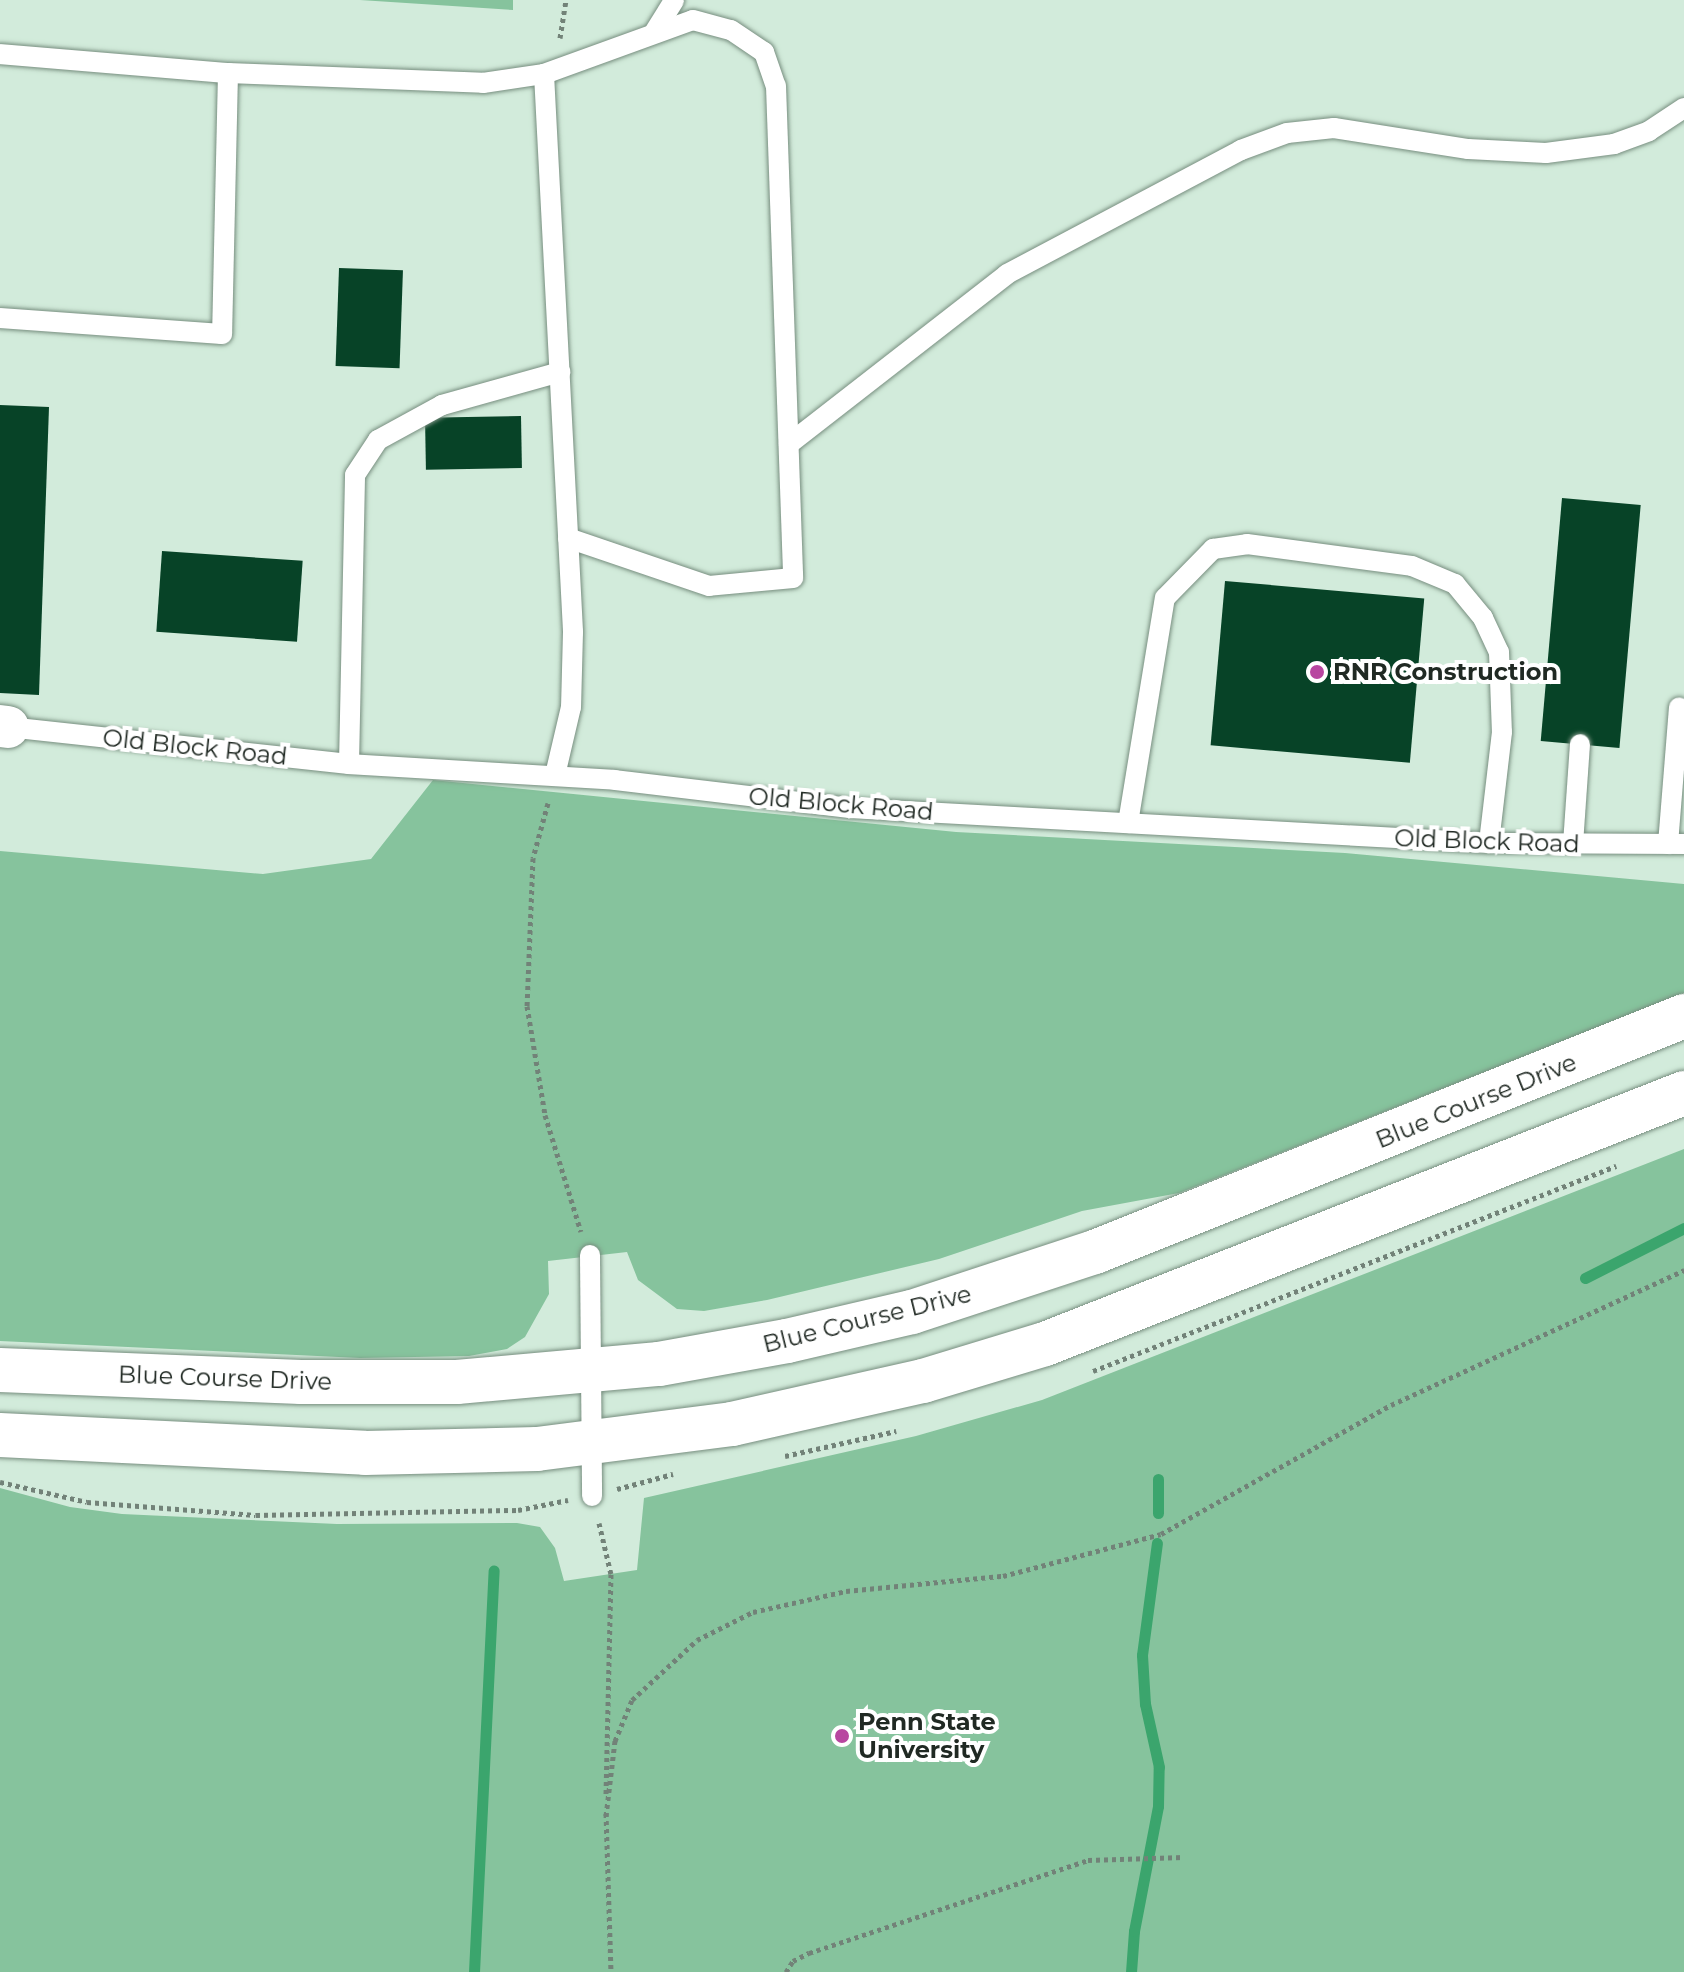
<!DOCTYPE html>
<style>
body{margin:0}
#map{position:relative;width:1684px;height:1972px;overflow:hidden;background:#d2ebdb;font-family:Montserrat,sans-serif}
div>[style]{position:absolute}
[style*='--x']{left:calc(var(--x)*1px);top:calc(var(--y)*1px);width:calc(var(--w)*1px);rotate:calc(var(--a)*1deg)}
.green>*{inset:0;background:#86c39d}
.stream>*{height:11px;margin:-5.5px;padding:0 5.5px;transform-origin:5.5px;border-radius:5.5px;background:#3ba56d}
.building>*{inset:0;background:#074327;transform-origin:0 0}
.path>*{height:5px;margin-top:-2.5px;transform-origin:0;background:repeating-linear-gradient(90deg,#728278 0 4px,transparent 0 8px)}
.roads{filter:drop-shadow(0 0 2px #778e7f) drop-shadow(0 0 2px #778e7f)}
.lane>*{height:20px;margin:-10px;padding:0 10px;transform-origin:10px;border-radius:10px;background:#fff}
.street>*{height:42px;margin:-21px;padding:0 21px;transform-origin:21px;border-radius:21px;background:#fff}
.secondary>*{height:44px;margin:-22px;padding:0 22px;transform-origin:22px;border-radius:22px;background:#fff}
.dots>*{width:22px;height:22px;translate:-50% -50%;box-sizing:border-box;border:4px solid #fff;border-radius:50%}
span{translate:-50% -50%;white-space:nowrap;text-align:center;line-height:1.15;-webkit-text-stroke:8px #fff;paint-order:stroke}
.poi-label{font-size:24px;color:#202923;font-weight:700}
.left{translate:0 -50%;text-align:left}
.street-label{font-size:24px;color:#202923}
</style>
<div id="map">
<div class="green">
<div style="clip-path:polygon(360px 0,513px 0,513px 10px)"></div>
<div style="clip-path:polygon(433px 780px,956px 832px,1345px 853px,1684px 884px,1684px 993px,1179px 1193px,1082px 1211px,939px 1259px,767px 1300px,704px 1311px,677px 1309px,638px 1280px,627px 1252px,548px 1261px,549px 1294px,525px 1337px,507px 1349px,469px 1356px,360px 1358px,0 1341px,0 851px,263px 874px,371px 859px)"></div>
<div style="clip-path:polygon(1684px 1149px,1684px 1972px,0 1972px,0 1488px,70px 1507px,122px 1514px,337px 1524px,517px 1523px,540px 1527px,555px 1548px,564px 1581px,637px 1570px,644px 1498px,916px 1436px,1042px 1400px)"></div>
</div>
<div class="stream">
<div style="--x:1585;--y:1278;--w:111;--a:-26.8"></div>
<div style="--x:1158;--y:1513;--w:34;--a:-90"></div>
<div style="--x:474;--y:1972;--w:402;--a:-87.2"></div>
<div style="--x:1131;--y:1972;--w:41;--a:-85.8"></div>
<div style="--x:1134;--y:1931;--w:127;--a:-79.1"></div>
<div style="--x:1158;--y:1806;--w:39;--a:-89"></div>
<div style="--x:1159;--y:1767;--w:65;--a:-102.5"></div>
<div style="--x:1145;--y:1704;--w:49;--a:-93.5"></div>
<div style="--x:1142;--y:1655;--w:113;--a:-82.4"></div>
</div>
<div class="building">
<div style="left:339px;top:268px;width:64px;height:98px;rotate:2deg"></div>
<div style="clip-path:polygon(0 405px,49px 407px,39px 695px,0 693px)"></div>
<div style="left:521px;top:416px;width:52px;height:96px;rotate:89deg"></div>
<div style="left:1562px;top:498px;width:79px;height:244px;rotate:5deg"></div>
<div style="left:162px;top:551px;width:141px;height:81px;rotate:4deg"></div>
<div style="left:1225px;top:581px;width:200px;height:165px;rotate:5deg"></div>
</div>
<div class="path">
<div style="--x:560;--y:38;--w:38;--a:-81"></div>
<div style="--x:548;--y:803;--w:57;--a:105.3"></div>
<div style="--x:533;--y:858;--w:148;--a:92.3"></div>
<div style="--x:527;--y:1006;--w:110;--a:80.6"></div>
<div style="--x:545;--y:1115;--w:122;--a:72.9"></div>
<div style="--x:1093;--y:1371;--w:562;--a:-21.4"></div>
<div style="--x:785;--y:1456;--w:114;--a:-12.7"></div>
<div style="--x:0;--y:1482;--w:89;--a:12.9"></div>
<div style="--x:87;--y:1502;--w:169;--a:4.4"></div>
<div style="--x:256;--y:1515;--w:262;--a:-1.1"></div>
<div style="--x:518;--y:1510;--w:51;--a:-11.3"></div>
<div style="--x:617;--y:1489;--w:58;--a:-15"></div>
<div style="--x:599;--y:1523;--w:52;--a:76.8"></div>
<div style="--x:611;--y:1574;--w:221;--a:91.3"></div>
<div style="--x:606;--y:1813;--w:159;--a:88.2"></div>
<div style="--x:606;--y:1816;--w:76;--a:-83.2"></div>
<div style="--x:615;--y:1741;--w:44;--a:-67.5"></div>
<div style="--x:632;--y:1700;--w:88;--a:-42.7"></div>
<div style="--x:697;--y:1640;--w:63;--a:-26.6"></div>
<div style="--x:753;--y:1612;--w:95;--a:-12.7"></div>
<div style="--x:846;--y:1591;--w:158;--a:-5.5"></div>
<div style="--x:1003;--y:1576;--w:163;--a:-14.9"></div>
<div style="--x:1161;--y:1534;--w:264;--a:-29.3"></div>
<div style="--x:1391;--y:1405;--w:323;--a:-24.7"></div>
<div style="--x:786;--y:1972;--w:13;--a:-58"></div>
<div style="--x:793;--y:1961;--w:18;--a:-27"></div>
<div style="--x:809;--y:1953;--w:294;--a:-18.4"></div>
<div style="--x:1088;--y:1860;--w:96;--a:-1.8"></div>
</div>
<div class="roads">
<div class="lane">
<div style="--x:655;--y:31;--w:36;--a:-58"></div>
<div style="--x:0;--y:54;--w:229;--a:4.8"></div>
<div style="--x:228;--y:73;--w:261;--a:91.3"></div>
<div style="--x:222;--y:334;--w:223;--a:-175.9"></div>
<div style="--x:228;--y:73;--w:255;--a:2.2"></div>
<div style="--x:483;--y:83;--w:62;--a:-8.4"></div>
<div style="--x:544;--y:74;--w:158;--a:-19.9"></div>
<div style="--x:693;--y:20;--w:39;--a:15"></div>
<div style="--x:731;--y:30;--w:40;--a:34"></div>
<div style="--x:764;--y:52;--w:36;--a:71"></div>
<div style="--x:776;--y:86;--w:492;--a:88"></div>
<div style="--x:793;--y:578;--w:84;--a:174.6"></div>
<div style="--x:709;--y:586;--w:149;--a:-161.2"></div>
<div style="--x:544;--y:74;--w:559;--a:87.02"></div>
<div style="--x:573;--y:632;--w:75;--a:91.5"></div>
<div style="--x:571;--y:707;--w:70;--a:103.2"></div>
<div style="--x:789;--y:444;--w:276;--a:-37.9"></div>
<div style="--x:1007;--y:274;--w:265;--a:-27.9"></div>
<div style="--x:1241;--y:150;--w:49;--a:-20.3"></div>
<div style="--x:1287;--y:133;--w:47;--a:-6.1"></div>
<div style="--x:1334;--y:128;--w:136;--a:8.9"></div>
<div style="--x:1468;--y:149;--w:78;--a:2.9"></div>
<div style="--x:1546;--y:153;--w:69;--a:-7.5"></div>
<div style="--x:1614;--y:144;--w:37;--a:-20"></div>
<div style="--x:1649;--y:131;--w:42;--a:-33.3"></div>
<div style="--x:8;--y:727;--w:343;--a:6.2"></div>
<div style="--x:349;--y:764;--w:266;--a:3.4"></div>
<div style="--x:615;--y:780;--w:237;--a:6.8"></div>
<div style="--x:850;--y:808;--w:640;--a:3.14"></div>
<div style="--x:1489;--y:843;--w:195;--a:0.3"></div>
<div style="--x:349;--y:764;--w:289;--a:-88.8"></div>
<div style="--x:355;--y:475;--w:42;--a:-56.7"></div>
<div style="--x:378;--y:440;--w:73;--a:-28.7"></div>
<div style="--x:442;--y:405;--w:123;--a:-15.6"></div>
<div style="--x:1128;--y:823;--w:228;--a:-80.7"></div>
<div style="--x:1165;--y:598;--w:69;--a:-45.6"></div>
<div style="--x:1213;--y:549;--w:34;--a:-8"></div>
<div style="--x:1247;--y:544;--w:166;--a:7.6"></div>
<div style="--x:1412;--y:566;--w:47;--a:22.7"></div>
<div style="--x:1455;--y:584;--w:44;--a:50.5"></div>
<div style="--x:1483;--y:618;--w:38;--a:65"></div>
<div style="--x:1499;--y:652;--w:80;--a:87.9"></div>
<div style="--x:1502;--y:732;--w:112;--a:96.7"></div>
<div style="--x:1573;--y:844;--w:100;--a:-86"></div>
<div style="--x:1668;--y:844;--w:137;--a:-85.4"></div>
<div style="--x:590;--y:1255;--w:241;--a:89.5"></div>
</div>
<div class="street">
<div style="--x:0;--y:726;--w:8;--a:7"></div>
</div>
<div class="secondary">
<div style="--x:0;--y:1370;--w:301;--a:2.3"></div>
<div style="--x:301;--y:1382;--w:156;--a:0"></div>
<div style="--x:457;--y:1382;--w:203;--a:-5.1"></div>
<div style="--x:659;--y:1364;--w:130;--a:-10.2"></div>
<div style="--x:787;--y:1341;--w:128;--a:-13.1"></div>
<div style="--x:912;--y:1312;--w:193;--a:-18.2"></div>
<div style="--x:1095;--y:1252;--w:635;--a:-21.83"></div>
<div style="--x:0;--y:1435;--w:365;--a:2.8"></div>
<div style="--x:365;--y:1453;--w:172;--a:-1.3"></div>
<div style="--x:537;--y:1449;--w:197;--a:-7.3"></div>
<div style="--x:732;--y:1424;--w:196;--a:-12.7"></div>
<div style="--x:923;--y:1381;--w:127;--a:-16.9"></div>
<div style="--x:1045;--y:1344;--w:687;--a:-21.44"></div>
</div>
</div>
<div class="dots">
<div style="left:1317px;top:672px;background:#b846a0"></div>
<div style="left:842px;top:1736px;background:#b846a0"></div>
</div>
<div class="poi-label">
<span class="left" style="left:1333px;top:672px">RNR Construction</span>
<span class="left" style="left:858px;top:1736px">Penn State<br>University</span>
</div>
<div class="street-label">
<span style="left:195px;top:747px;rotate:6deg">Old Block Road</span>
<span style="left:841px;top:804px;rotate:5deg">Old Block Road</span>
<span style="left:1487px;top:841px;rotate:2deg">Old Block Road</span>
<span style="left:1476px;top:1101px;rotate:-22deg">Blue Course Drive</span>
<span style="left:867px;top:1319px;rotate:-14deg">Blue Course Drive</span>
<span style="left:225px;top:1378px;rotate:2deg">Blue Course Drive</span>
</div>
</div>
